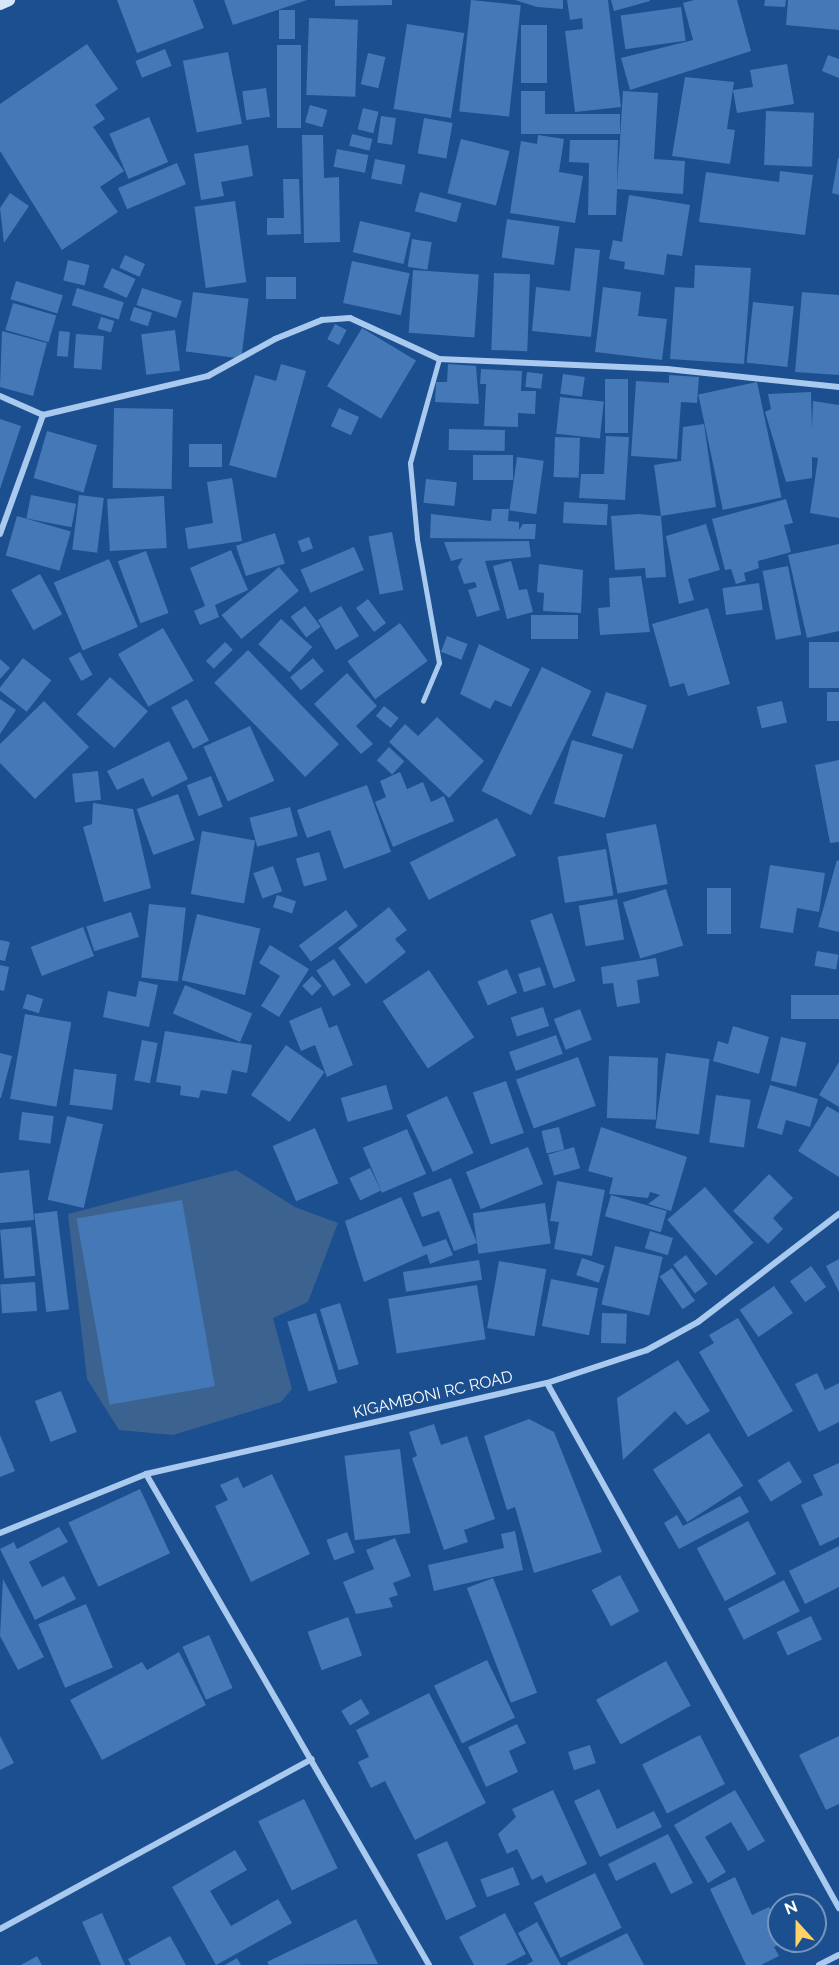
<!DOCTYPE html>
<style>
body{margin:0}
#map{position:relative;width:839px;height:1965px;overflow:hidden;background:#1b4f8f;font-family:Raleway,sans-serif}
div>[style]{position:absolute}
[style*='--x']{left:calc(var(--x)*1px);top:calc(var(--y)*1px);width:calc(var(--w)*1px);rotate:calc(var(--a)*1deg)}
.water>*{inset:0;background:#3c6290}
.building>*{inset:0;background:#4478b7;transform-origin:0 0}
.lane>*{height:4.5px;margin:-2.25px;padding:0 2.25px;transform-origin:2.25px;border-radius:2.25px;background:#a9c9ee}
.street>*{height:6px;margin:-3px;padding:0 3px;transform-origin:3px;border-radius:3px;background:#a9c9ee}
.secondary>*{height:12px;margin:-6px;padding:0 6px;transform-origin:6px;border-radius:6px;background:#d6e6fa}
span{translate:-50% -50%;white-space:nowrap;text-align:center;line-height:1.15;-webkit-text-stroke:5px #1b4f8f;paint-order:stroke}
.street-label{font-size:16px;color:#fff}
.north{position:absolute;left:767px;top:1893px;width:60px;height:60px;box-sizing:border-box;background:#1b4f8f;border:2px solid #7695bc;border-radius:50%;rotate:339deg;font-size:16px;font-weight:700;line-height:24px;text-align:center;color:#fff}
.north::after{content:'';display:block;margin:auto;width:21px;height:27px;background:#ffd166;clip-path:polygon(50% 0,100% 100%,50% 72%,0 100%)}
</style>
<div id="map">
<div class="water">
<div style="clip-path:polygon(236px 1170px,295px 1207px,338px 1223px,308px 1302px,273px 1318px,292px 1389px,281px 1402px,173px 1435px,119px 1430px,87px 1379px,68px 1214px)"></div>
</div>
<div class="building">
<div style="clip-path:polygon(117px 0,193px 0,204px 28px,137px 53px)"></div>
<div style="clip-path:polygon(224px 0,307px 0,233px 25px)"></div>
<div style="clip-path:polygon(335px 0,392px 0,392px 5px,335px 6px)"></div>
<div style="left:471px;top:0;width:50px;height:112px;rotate:6deg"></div>
<div style="clip-path:polygon(515px 0,563px 0,563px 9px,537px 7px)"></div>
<div style="clip-path:polygon(567px 0,608px 0,621px 107px,575px 112px,565px 31px,583px 29px,582px 18px,570px 20px)"></div>
<div style="clip-path:polygon(611px 0,650px 0,650px 1px,614px 11px)"></div>
<div style="clip-path:polygon(694px 0,737px 0,751px 51px,630px 90px,621px 58px,693px 40px,683px 3px)"></div>
<div style="clip-path:polygon(765px 0,786px 0,785px 7px,764px 6px)"></div>
<div style="clip-path:polygon(788px 0,839px 0,839px 30px,786px 25px)"></div>
<div style="left:681px;top:7px;width:34px;height:61px;rotate:82deg"></div>
<div style="left:279px;top:10px;width:16px;height:29px"></div>
<div style="left:309px;top:18px;width:49px;height:77px;rotate:2deg"></div>
<div style="left:407px;top:24px;width:58px;height:86px;rotate:9deg"></div>
<div style="left:521px;top:25px;width:26px;height:58px"></div>
<div style="clip-path:polygon(87px 44px,118px 89px,95px 105px,105px 119px,93px 127px,124px 171px,100px 187px,118px 212px,62px 250px,0 151px,0 104px)"></div>
<div style="left:277px;top:45px;width:24px;height:83px"></div>
<div style="left:165px;top:49px;width:18px;height:32px;rotate:68deg"></div>
<div style="left:228px;top:52px;width:73px;height:46px;rotate:79deg"></div>
<div style="left:368px;top:53px;width:18px;height:32px;rotate:13deg"></div>
<div style="clip-path:polygon(828px 55px,839px 59px,839px 78px,822px 71px)"></div>
<div style="clip-path:polygon(787px 64px,794px 104px,737px 113px,733px 90px,753px 87px,750px 70px)"></div>
<div style="clip-path:polygon(685px 77px,734px 82px,727px 129px,735px 130px,730px 164px,672px 156px)"></div>
<div style="left:266px;top:88px;width:29px;height:24px;rotate:82deg"></div>
<div style="clip-path:polygon(521px 91px,545px 91px,545px 114px,620px 114px,620px 134px,521px 134px)"></div>
<div style="clip-path:polygon(623px 91px,658px 93px,654px 159px,685px 161px,683px 194px,617px 189px,616px 215px,588px 215px,589px 163px,569px 162px,570px 140px,618px 140px,617px 186px)"></div>
<div style="left:310px;top:105px;width:18px;height:18px;rotate:16deg"></div>
<div style="left:363px;top:108px;width:16px;height:22px;rotate:14deg"></div>
<div style="left:766px;top:111px;width:48px;height:54px;rotate:2deg"></div>
<div style="left:381px;top:116px;width:15px;height:27px;rotate:8deg"></div>
<div style="left:149px;top:117px;width:49px;height:43px;rotate:67deg"></div>
<div style="left:424px;top:118px;width:29px;height:36px;rotate:10deg"></div>
<div style="left:352px;top:134px;width:21px;height:12px;rotate:14deg"></div>
<div style="clip-path:polygon(302px 135px,323px 135px,324px 178px,339px 177px,340px 242px,304px 243px)"></div>
<div style="clip-path:polygon(538px 135px,564px 139px,559px 172px,583px 176px,575px 223px,510px 213px,521px 141px,537px 144px)"></div>
<div style="left:461px;top:139px;width:50px;height:56px;rotate:14deg"></div>
<div style="clip-path:polygon(248px 145px,253px 176px,221px 182px,224px 196px,201px 200px,194px 154px)"></div>
<div style="left:337px;top:149px;width:32px;height:18px;rotate:11deg"></div>
<div style="clip-path:polygon(838px 158px,839px 158px,839px 195px,832px 193px)"></div>
<div style="left:375px;top:159px;width:31px;height:20px;rotate:11deg"></div>
<div style="left:177px;top:163px;width:23px;height:64px;rotate:67deg"></div>
<div style="clip-path:polygon(780px 171px,813px 175px,805px 235px,699px 222px,706px 172px,779px 182px)"></div>
<div style="clip-path:polygon(283px 179px,299px 179px,301px 234px,267px 235px,267px 218px,284px 218px)"></div>
<div style="left:420px;top:192px;width:43px;height:20px;rotate:15deg"></div>
<div style="clip-path:polygon(10px 193px,29px 206px,4px 243px,0 208px)"></div>
<div style="clip-path:polygon(629px 195px,690px 205px,682px 256px,667px 254px,664px 275px,624px 269px,625px 262px,609px 259px,613px 240px,622px 242px)"></div>
<div style="left:235px;top:201px;width:82px;height:41px;rotate:82deg"></div>
<div style="left:507px;top:219px;width:53px;height:39px;rotate:8deg"></div>
<div style="left:360px;top:221px;width:52px;height:32px;rotate:13deg"></div>
<div style="left:412px;top:239px;width:20px;height:28px;rotate:9deg"></div>
<div style="clip-path:polygon(575px 248px,600px 250px,591px 337px,532px 331px,536px 287px,570px 291px)"></div>
<div style="left:125px;top:255px;width:22px;height:14px;rotate:24deg"></div>
<div style="left:68px;top:260px;width:22px;height:21px;rotate:13deg"></div>
<div style="left:352px;top:261px;width:59px;height:43px;rotate:12deg"></div>
<div style="clip-path:polygon(695px 265px,751px 268px,744px 364px,670px 359px,675px 287px,694px 288px)"></div>
<div style="left:112px;top:268px;width:26px;height:21px;rotate:25deg"></div>
<div style="left:413px;top:270px;width:66px;height:63px;rotate:4deg"></div>
<div style="left:494px;top:273px;width:36px;height:77px;rotate:2deg"></div>
<div style="left:266px;top:277px;width:30px;height:22px"></div>
<div style="left:16px;top:281px;width:49px;height:19px;rotate:17deg"></div>
<div style="clip-path:polygon(603px 287px,641px 292px,638px 316px,667px 319px,662px 360px,595px 352px)"></div>
<div style="left:77px;top:288px;width:49px;height:18px;rotate:17deg"></div>
<div style="left:142px;top:288px;width:42px;height:18px;rotate:18deg"></div>
<div style="left:193px;top:292px;width:56px;height:60px;rotate:7deg"></div>
<div style="clip-path:polygon(802px 292px,839px 295px,839px 375px,795px 372px)"></div>
<div style="left:753px;top:302px;width:41px;height:61px;rotate:6deg"></div>
<div style="left:13px;top:303px;width:45px;height:28px;rotate:16deg"></div>
<div style="left:134px;top:307px;width:19px;height:14px;rotate:18deg"></div>
<div style="left:101px;top:317px;width:14px;height:12px;rotate:17deg"></div>
<div style="left:335px;top:324px;width:13px;height:17px;rotate:27deg"></div>
<div style="left:362px;top:328px;width:63px;height:68px;rotate:31deg"></div>
<div style="left:175px;top:330px;width:41px;height:34px;rotate:83deg"></div>
<div style="clip-path:polygon(2px 331px,47px 343px,33px 396px,0 387px)"></div>
<div style="left:59px;top:331px;width:11px;height:25px;rotate:5deg"></div>
<div style="left:76px;top:334px;width:28px;height:34px;rotate:4deg"></div>
<div style="clip-path:polygon(281px 364px,306px 371px,276px 478px,229px 465px,255px 375px,276px 381px)"></div>
<div style="clip-path:polygon(448px 364px,476px 366px,479px 404px,435px 402px,436px 382px,447px 382px)"></div>
<div style="clip-path:polygon(481px 369px,522px 371px,521px 391px,536px 391px,535px 414px,518px 413px,518px 427px,484px 426px,486px 384px,480px 384px)"></div>
<div style="left:527px;top:372px;width:16px;height:15px;rotate:7deg"></div>
<div style="left:563px;top:374px;width:22px;height:20px;rotate:8deg"></div>
<div style="clip-path:polygon(669px 375px,699px 377px,697px 403px,681px 402px,677px 459px,631px 456px,636px 381px,669px 383px)"></div>
<div style="left:605px;top:379px;width:23px;height:54px"></div>
<div style="left:757px;top:382px;width:118px;height:60px;rotate:78deg"></div>
<div style="clip-path:polygon(811px 392px,812px 429px,813px 401px,839px 405px,839px 518px,810px 513px,818px 458px,812px 457px,812px 478px,786px 482px,765px 412px,771px 409px,768px 394px)"></div>
<div style="left:560px;top:397px;width:44px;height:37px;rotate:6deg"></div>
<div style="left:114px;top:408px;width:59px;height:80px;rotate:1deg"></div>
<div style="left:339px;top:408px;width:22px;height:20px;rotate:24deg"></div>
<div style="clip-path:polygon(0 419px,21px 426px,0 489px)"></div>
<div style="clip-path:polygon(704px 424px,716px 507px,661px 516px,654px 465px,681px 461px,683px 427px)"></div>
<div style="left:449px;top:429px;width:56px;height:21px;rotate:1deg"></div>
<div style="left:47px;top:431px;width:52px;height:49px;rotate:16deg"></div>
<div style="clip-path:polygon(606px 436px,629px 437px,625px 500px,579px 498px,581px 474px,604px 474px)"></div>
<div style="left:555px;top:437px;width:25px;height:40px;rotate:2deg"></div>
<div style="left:189px;top:444px;width:33px;height:23px"></div>
<div style="left:473px;top:455px;width:40px;height:25px"></div>
<div style="left:517px;top:457px;width:27px;height:54px;rotate:8deg"></div>
<div style="clip-path:polygon(232px 478px,242px 541px,188px 549px,185px 528px,213px 523px,207px 482px)"></div>
<div style="left:426px;top:479px;width:31px;height:24px;rotate:6deg"></div>
<div style="left:31px;top:495px;width:46px;height:24px;rotate:11deg"></div>
<div style="left:79px;top:495px;width:25px;height:55px;rotate:7deg"></div>
<div style="left:164px;top:496px;width:52px;height:57px;rotate:87deg"></div>
<div style="clip-path:polygon(786px 499px,793px 523px,784px 525px,791px 552px,758px 561px,759px 568px,744px 573px,746px 581px,736px 584px,731px 569px,725px 570px,712px 519px)"></div>
<div style="left:564px;top:502px;width:44px;height:21px;rotate:3deg"></div>
<div style="clip-path:polygon(492px 509px,509px 509px,508px 521px,519px 522px,519px 530px,523px 524px,536px 524px,535px 539px,430px 538px,431px 514px,491px 521px)"></div>
<div style="clip-path:polygon(639px 514px,661px 516px,666px 577px,646px 578px,645px 568px,615px 570px,611px 516px)"></div>
<div style="left:17px;top:516px;width:56px;height:41px;rotate:16deg"></div>
<div style="clip-path:polygon(706px 524px,720px 570px,688px 579px,694px 600px,679px 604px,666px 536px)"></div>
<div style="left:392px;top:532px;width:59px;height:24px;rotate:79deg"></div>
<div style="left:275px;top:533px;width:32px;height:41px;rotate:72deg"></div>
<div style="left:309px;top:537px;width:12px;height:12px;rotate:70deg"></div>
<div style="clip-path:polygon(529px 541px,531px 557px,485px 561px,500px 610px,477px 617px,468px 590px,477px 587px,475px 582px,464px 584px,458px 567px,463px 558px,451px 561px,444px 542px)"></div>
<div style="clip-path:polygon(839px 544px,839px 631px,807px 638px,788px 555px)"></div>
<div style="left:354px;top:547px;width:25px;height:58px;rotate:67deg"></div>
<div style="clip-path:polygon(231px 550px,248px 590px,215px 605px,219px 617px,200px 625px,194px 611px,205px 606px,190px 568px)"></div>
<div style="left:146px;top:551px;width:66px;height:30px;rotate:70deg"></div>
<div style="left:109px;top:559px;width:74px;height:60px;rotate:67deg"></div>
<div style="clip-path:polygon(511px 561px,519px 590px,527px 589px,533px 612px,507px 619px,493px 566px)"></div>
<div style="clip-path:polygon(539px 564px,583px 570px,581px 613px,543px 611px,544px 593px,537px 592px)"></div>
<div style="left:788px;top:566px;width:70px;height:26px;rotate:79deg"></div>
<div style="left:279px;top:567px;width:31px;height:75px;rotate:50deg"></div>
<div style="left:40px;top:574px;width:46px;height:33px;rotate:61deg"></div>
<div style="clip-path:polygon(641px 576px,650px 632px,600px 635px,598px 608px,610px 607px,609px 578px)"></div>
<div style="left:759px;top:583px;width:27px;height:37px;rotate:82deg"></div>
<div style="left:368px;top:599px;width:30px;height:15px;rotate:53deg"></div>
<div style="left:305px;top:606px;width:26px;height:18px;rotate:53deg"></div>
<div style="left:341px;top:606px;width:35px;height:27px;rotate:59deg"></div>
<div style="clip-path:polygon(708px 608px,730px 684px,688px 696px,684px 683px,670px 687px,652px 624px)"></div>
<div style="left:531px;top:615px;width:47px;height:24px"></div>
<div style="left:281px;top:619px;width:42px;height:34px;rotate:42deg"></div>
<div style="left:400px;top:623px;width:47px;height:65px;rotate:54deg"></div>
<div style="left:163px;top:628px;width:61px;height:52px;rotate:60deg"></div>
<div style="left:447px;top:636px;width:22px;height:17px;rotate:21deg"></div>
<div style="left:225px;top:642px;width:11px;height:27px;rotate:45deg"></div>
<div style="left:809px;top:642px;width:30px;height:46px"></div>
<div style="clip-path:polygon(479px 644px,530px 669px,511px 707px,495px 700px,490px 709px,460px 694px)"></div>
<div style="left:248px;top:650px;width:131px;height:47px;rotate:46deg"></div>
<div style="left:80px;top:652px;width:26px;height:13px;rotate:61deg"></div>
<div style="left:23px;top:658px;width:36px;height:40px;rotate:38deg"></div>
<div style="left:313px;top:658px;width:17px;height:30px;rotate:50deg"></div>
<div style="clip-path:polygon(0 659px,10px 668px,0 679px)"></div>
<div style="left:542px;top:667px;width:55px;height:138px;rotate:26deg"></div>
<div style="clip-path:polygon(347px 673px,377px 706px,356px 726px,373px 744px,361px 754px,314px 704px)"></div>
<div style="left:110px;top:677px;width:51px;height:50px;rotate:42deg"></div>
<div style="left:606px;top:692px;width:43px;height:46px;rotate:18deg"></div>
<div style="left:827px;top:692px;width:12px;height:29px"></div>
<div style="clip-path:polygon(0 699px,16px 710px,0 734px)"></div>
<div style="left:187px;top:699px;width:47px;height:18px;rotate:62deg"></div>
<div style="clip-path:polygon(44px 701px,89px 747px,35px 799px,0 763px,0 744px)"></div>
<div style="left:782px;top:701px;width:22px;height:26px;rotate:77deg"></div>
<div style="left:384px;top:706px;width:19px;height:13px;rotate:39deg"></div>
<div style="clip-path:polygon(437px 717px,484px 761px,449px 798px,389px 742px,405px 724px,418px 736px)"></div>
<div style="left:250px;top:726px;width:60px;height:51px;rotate:66deg"></div>
<div style="left:572px;top:740px;width:53px;height:66px;rotate:16deg"></div>
<div style="clip-path:polygon(169px 741px,188px 779px,152px 797px,143px 778px,117px 790px,107px 771px)"></div>
<div style="left:389px;top:747px;width:21px;height:18px;rotate:43deg"></div>
<div style="clip-path:polygon(839px 760px,839px 842px,830px 843px,815px 765px)"></div>
<div style="left:98px;top:771px;width:29px;height:26px;rotate:84deg"></div>
<div style="clip-path:polygon(400px 772px,407px 789px,423px 782px,431px 802px,444px 796px,454px 821px,393px 847px,375px 802px,386px 797px,380px 781px)"></div>
<div style="left:211px;top:776px;width:33px;height:26px;rotate:69deg"></div>
<div style="clip-path:polygon(367px 785px,391px 852px,344px 869px,330px 830px,307px 838px,297px 810px)"></div>
<div style="left:178px;top:794px;width:49px;height:44px;rotate:70deg"></div>
<div style="clip-path:polygon(93px 803px,133px 809px,151px 888px,104px 902px,83px 827px,92px 824px)"></div>
<div style="left:290px;top:807px;width:30px;height:42px;rotate:75deg"></div>
<div style="left:497px;top:818px;width:42px;height:98px;rotate:63deg"></div>
<div style="left:656px;top:824px;width:61px;height:51px;rotate:79deg"></div>
<div style="left:202px;top:831px;width:54px;height:64px;rotate:10deg"></div>
<div style="left:606px;top:849px;width:47px;height:49px;rotate:81deg"></div>
<div style="left:319px;top:852px;width:29px;height:24px;rotate:74deg"></div>
<div style="clip-path:polygon(837px 860px,839px 861px,839px 932px,818px 927px)"></div>
<div style="clip-path:polygon(770px 865px,825px 873px,819px 912px,797px 908px,793px 933px,760px 928px)"></div>
<div style="left:273px;top:866px;width:27px;height:21px;rotate:70deg"></div>
<div style="left:707px;top:888px;width:24px;height:46px"></div>
<div style="left:666px;top:889px;width:59px;height:45px;rotate:73deg"></div>
<div style="left:277px;top:895px;width:20px;height:13px;rotate:18deg"></div>
<div style="left:617px;top:899px;width:41px;height:39px;rotate:80deg"></div>
<div style="left:149px;top:904px;width:37px;height:74px;rotate:6deg"></div>
<div style="clip-path:polygon(389px 907px,407px 930px,395px 939px,406px 952px,366px 984px,338px 948px)"></div>
<div style="left:346px;top:910px;width:20px;height:59px;rotate:53deg"></div>
<div style="left:131px;top:912px;width:26px;height:47px;rotate:72deg"></div>
<div style="left:552px;top:913px;width:72px;height:23px;rotate:71deg"></div>
<div style="left:197px;top:914px;width:65px;height:68px;rotate:13deg"></div>
<div style="left:83px;top:927px;width:31px;height:56px;rotate:69deg"></div>
<div style="clip-path:polygon(0 940px,10px 942px,5px 961px,0 960px)"></div>
<div style="clip-path:polygon(270px 945px,309px 969px,279px 1017px,261px 1006px,280px 976px,259px 963px)"></div>
<div style="left:817px;top:951px;width:22px;height:15px;rotate:10deg"></div>
<div style="clip-path:polygon(656px 958px,659px 976px,637px 980px,640px 1003px,617px 1007px,613px 983px,603px 984px,601px 967px)"></div>
<div style="left:334px;top:959px;width:31px;height:21px;rotate:57deg"></div>
<div style="clip-path:polygon(0 965px,9px 967px,4px 991px,0 990px)"></div>
<div style="left:540px;top:967px;width:19px;height:23px;rotate:72deg"></div>
<div style="left:507px;top:969px;width:26px;height:32px;rotate:67deg"></div>
<div style="left:429px;top:970px;width:81px;height:56px;rotate:56deg"></div>
<div style="left:312px;top:976px;width:14px;height:14px;rotate:45deg"></div>
<div style="clip-path:polygon(139px 981px,158px 985px,149px 1027px,103px 1017px,108px 991px,136px 997px)"></div>
<div style="left:185px;top:985px;width:73px;height:31px;rotate:23deg"></div>
<div style="left:27px;top:994px;width:17px;height:15px;rotate:17deg"></div>
<div style="left:791px;top:995px;width:48px;height:24px"></div>
<div style="clip-path:polygon(321px 1007px,329px 1028px,337px 1025px,353px 1065px,327px 1077px,315px 1045px,301px 1051px,289px 1021px)"></div>
<div style="left:543px;top:1007px;width:20px;height:34px;rotate:72deg"></div>
<div style="left:580px;top:1009px;width:33px;height:28px;rotate:69deg"></div>
<div style="left:25px;top:1014px;width:47px;height:86px;rotate:10deg"></div>
<div style="clip-path:polygon(733px 1026px,769px 1037px,759px 1074px,713px 1061px,718px 1041px,728px 1044px)"></div>
<div style="clip-path:polygon(165px 1031px,252px 1045px,247px 1073px,232px 1070px,227px 1094px,201px 1090px,199px 1098px,180px 1095px,181px 1086px,156px 1082px)"></div>
<div style="left:556px;top:1035px;width:20px;height:50px;rotate:70deg"></div>
<div style="left:781px;top:1037px;width:26px;height:45px;rotate:13deg"></div>
<div style="left:142px;top:1040px;width:16px;height:41px;rotate:11deg"></div>
<div style="left:286px;top:1045px;width:47px;height:61px;rotate:35deg"></div>
<div style="clip-path:polygon(0 1053px,12px 1056px,1px 1098px,0 1098px)"></div>
<div style="left:666px;top:1053px;width:44px;height:76px;rotate:8deg"></div>
<div style="left:609px;top:1056px;width:49px;height:62px;rotate:2deg"></div>
<div style="left:578px;top:1057px;width:52px;height:66px;rotate:70deg"></div>
<div style="clip-path:polygon(839px 1062px,839px 1107px,819px 1095px)"></div>
<div style="left:74px;top:1069px;width:43px;height:36px;rotate:7deg"></div>
<div style="left:506px;top:1081px;width:55px;height:35px;rotate:71deg"></div>
<div style="left:386px;top:1085px;width:25px;height:47px;rotate:74deg"></div>
<div style="clip-path:polygon(770px 1085px,818px 1099px,810px 1127px,786px 1120px,782px 1135px,757px 1128px)"></div>
<div style="left:716px;top:1095px;width:35px;height:48px;rotate:8deg"></div>
<div style="left:447px;top:1096px;width:63px;height:45px;rotate:65deg"></div>
<div style="clip-path:polygon(827px 1106px,839px 1113px,839px 1177px,798px 1151px)"></div>
<div style="left:22px;top:1112px;width:32px;height:28px;rotate:7deg"></div>
<div style="left:67px;top:1116px;width:37px;height:86px;rotate:13deg"></div>
<div style="left:559px;top:1127px;width:23px;height:18px;rotate:77deg"></div>
<div style="clip-path:polygon(601px 1127px,687px 1157px,671px 1211px,648px 1204px,660px 1195px,650px 1192px,648px 1198px,609px 1194px,613px 1178px,588px 1171px)"></div>
<div style="left:315px;top:1128px;width:60px;height:46px;rotate:67deg"></div>
<div style="left:407px;top:1129px;width:49px;height:48px;rotate:67deg"></div>
<div style="left:528px;top:1147px;width:40px;height:67px;rotate:68deg"></div>
<div style="left:574px;top:1147px;width:22px;height:27px;rotate:74deg"></div>
<div style="left:370px;top:1168px;width:25px;height:23px;rotate:64deg"></div>
<div style="clip-path:polygon(29px 1170px,34px 1220px,0 1223px,0 1173px)"></div>
<div style="clip-path:polygon(769px 1174px,793px 1198px,773px 1218px,783px 1229px,768px 1244px,733px 1211px)"></div>
<div style="clip-path:polygon(451px 1178px,477px 1243px,454px 1251px,439px 1211px,422px 1217px,413px 1193px)"></div>
<div style="clip-path:polygon(557px 1181px,605px 1190px,592px 1256px,554px 1249px,559px 1222px,550px 1221px)"></div>
<div style="left:705px;top:1187px;width:74px;height:50px;rotate:49deg"></div>
<div style="left:611px;top:1195px;width:58px;height:22px;rotate:16deg"></div>
<div style="clip-path:polygon(401px 1197px,423px 1247px,446px 1239px,453px 1255px,430px 1264px,427px 1254px,364px 1282px,345px 1221px)"></div>
<div style="left:182px;top:1200px;width:189px;height:107px;rotate:80deg"></div>
<div style="left:545px;top:1203px;width:41px;height:73px;rotate:82deg"></div>
<div style="left:57px;top:1211px;width:99px;height:23px;rotate:83deg"></div>
<div style="left:31px;top:1227px;width:49px;height:31px;rotate:85deg"></div>
<div style="left:650px;top:1231px;width:24px;height:18px;rotate:17deg"></div>
<div style="left:615px;top:1246px;width:49px;height:60px;rotate:13deg"></div>
<div style="left:686px;top:1255px;width:36px;height:16px;rotate:53deg"></div>
<div style="left:582px;top:1258px;width:24px;height:18px;rotate:19deg"></div>
<div style="clip-path:polygon(839px 1259px,839px 1292px,826px 1266px)"></div>
<div style="left:479px;top:1260px;width:20px;height:77px;rotate:81deg"></div>
<div style="left:499px;top:1261px;width:48px;height:68px;rotate:10deg"></div>
<div style="left:811px;top:1266px;width:26px;height:26px;rotate:54deg"></div>
<div style="left:672px;top:1268px;width:40px;height:15px;rotate:55deg"></div>
<div style="left:551px;top:1279px;width:48px;height:48px;rotate:11deg"></div>
<div style="left:35px;top:1282px;width:29px;height:35px;rotate:86deg"></div>
<div style="left:477px;top:1285px;width:55px;height:90px;rotate:81deg"></div>
<div style="left:774px;top:1286px;width:33px;height:42px;rotate:55deg"></div>
<div style="left:340px;top:1303px;width:64px;height:21px;rotate:73deg"></div>
<div style="left:316px;top:1313px;width:73px;height:30px;rotate:73deg"></div>
<div style="left:602px;top:1313px;width:25px;height:30px;rotate:2deg"></div>
<div style="clip-path:polygon(738px 1318px,793px 1411px,748px 1437px,699px 1352px,714px 1343px,709px 1335px)"></div>
<div style="clip-path:polygon(678px 1360px,710px 1411px,687px 1425px,675px 1411px,623px 1460px,617px 1398px)"></div>
<div style="clip-path:polygon(817px 1373px,825px 1390px,839px 1383px,839px 1422px,819px 1432px,795px 1384px)"></div>
<div style="left:61px;top:1391px;width:44px;height:28px;rotate:69deg"></div>
<div style="clip-path:polygon(529px 1419px,554px 1432px,602px 1552px,534px 1573px,515px 1507px,507px 1510px,484px 1436px)"></div>
<div style="clip-path:polygon(434px 1424px,441px 1445px,467px 1436px,495px 1519px,464px 1530px,468px 1542px,444px 1550px,412px 1458px,417px 1456px,409px 1432px)"></div>
<div style="left:709px;top:1433px;width:63px;height:67px;rotate:57deg"></div>
<div style="clip-path:polygon(0 1435px,15px 1471px,0 1477px)"></div>
<div style="left:400px;top:1449px;width:85px;height:56px;rotate:83deg"></div>
<div style="left:789px;top:1461px;width:25px;height:37px;rotate:58deg"></div>
<div style="clip-path:polygon(839px 1463px,839px 1537px,820px 1546px,801px 1505px,823px 1495px,813px 1475px)"></div>
<div style="clip-path:polygon(272px 1474px,310px 1554px,251px 1582px,215px 1506px,228px 1500px,220px 1485px,238px 1477px,243px 1488px)"></div>
<div style="left:140px;top:1489px;width:71px;height:79px;rotate:65deg"></div>
<div style="clip-path:polygon(740px 1496px,749px 1512px,679px 1549px,664px 1523px,677px 1515px,683px 1526px)"></div>
<div style="left:748px;top:1521px;width:60px;height:58px;rotate:62deg"></div>
<div style="clip-path:polygon(59px 1527px,68px 1542px,29px 1562px,42px 1587px,64px 1576px,76px 1599px,35px 1620px,0 1549px,14px 1542px,17px 1549px)"></div>
<div style="clip-path:polygon(515px 1531px,523px 1570px,434px 1591px,428px 1565px,504px 1548px,501px 1534px)"></div>
<div style="left:347px;top:1532px;width:22px;height:22px;rotate:69deg"></div>
<div style="clip-path:polygon(395px 1538px,411px 1576px,393px 1583px,398px 1595px,389px 1598px,393px 1607px,356px 1614px,343px 1582px,374px 1569px,366px 1550px)"></div>
<div style="clip-path:polygon(839px 1546px,839px 1587px,805px 1604px,789px 1571px)"></div>
<div style="left:620px;top:1575px;width:41px;height:32px;rotate:62deg"></div>
<div style="left:493px;top:1578px;width:123px;height:28px;rotate:69deg"></div>
<div style="clip-path:polygon(3px 1579px,44px 1657px,18px 1670px,0 1636px)"></div>
<div style="left:784px;top:1580px;width:35px;height:63px;rotate:63deg"></div>
<div style="left:86px;top:1604px;width:69px;height:52px;rotate:67deg"></div>
<div style="left:811px;top:1616px;width:26px;height:38px;rotate:65deg"></div>
<div style="left:348px;top:1617px;width:41px;height:43px;rotate:70deg"></div>
<div style="left:209px;top:1635px;width:58px;height:29px;rotate:66deg"></div>
<div style="clip-path:polygon(179px 1652px,206px 1705px,102px 1760px,70px 1700px,142px 1662px,147px 1670px)"></div>
<div style="left:487px;top:1660px;width:64px;height:59px;rotate:64deg"></div>
<div style="left:666px;top:1661px;width:51px;height:80px;rotate:61deg"></div>
<div style="clip-path:polygon(429px 1693px,486px 1803px,415px 1840px,385px 1781px,371px 1788px,358px 1762px,369px 1757px,356px 1730px)"></div>
<div style="left:361px;top:1699px;width:17px;height:23px;rotate:59deg"></div>
<div style="clip-path:polygon(517px 1724px,526px 1743px,509px 1751px,518px 1772px,486px 1787px,468px 1747px)"></div>
<div style="left:700px;top:1735px;width:55px;height:65px;rotate:63deg"></div>
<div style="clip-path:polygon(0 1736px,14px 1763px,0 1770px)"></div>
<div style="clip-path:polygon(839px 1736px,839px 1804px,826px 1810px,799px 1755px)"></div>
<div style="left:590px;top:1745px;width:19px;height:23px;rotate:72deg"></div>
<div style="clip-path:polygon(599px 1789px,617px 1829px,654px 1811px,662px 1827px,600px 1857px,574px 1801px)"></div>
<div style="clip-path:polygon(553px 1790px,587px 1864px,546px 1883px,542px 1875px,532px 1880px,517px 1849px,507px 1854px,498px 1834px,516px 1817px,512px 1809px)"></div>
<div style="clip-path:polygon(735px 1790px,765px 1841px,748px 1851px,731px 1822px,705px 1837px,726px 1872px,708px 1883px,674px 1825px)"></div>
<div style="left:304px;top:1799px;width:77px;height:51px;rotate:64deg"></div>
<div style="clip-path:polygon(668px 1834px,693px 1883px,671px 1894px,655px 1862px,616px 1881px,608px 1864px)"></div>
<div style="left:447px;top:1841px;width:72px;height:33px;rotate:66deg"></div>
<div style="clip-path:polygon(235px 1850px,247px 1870px,210px 1891px,231px 1926px,278px 1899px,292px 1923px,216px 1965px,172px 1887px)"></div>
<div style="left:513px;top:1867px;width:19px;height:35px;rotate:69deg"></div>
<div style="left:595px;top:1873px;width:61px;height:68px;rotate:64deg"></div>
<div style="clip-path:polygon(735px 1877px,752px 1915px,769px 1907px,779px 1919px,779px 1941px,786px 1941px,774px 1947px,779px 1956px,761px 1965px,746px 1965px,710px 1889px)"></div>
<div style="clip-path:polygon(102px 1913px,125px 1965px,101px 1965px,82px 1922px)"></div>
<div style="clip-path:polygon(505px 1913px,526px 1954px,505px 1965px,474px 1965px,459px 1937px)"></div>
<div style="clip-path:polygon(356px 1919px,378px 1964px,269px 1965px,267px 1962px)"></div>
<div style="clip-path:polygon(537px 1922px,561px 1965px,526px 1965px,533px 1961px,518px 1933px)"></div>
<div style="clip-path:polygon(627px 1933px,644px 1965px,568px 1965px,567px 1963px)"></div>
<div style="clip-path:polygon(170px 1936px,186px 1965px,131px 1965px,128px 1959px)"></div>
<div style="clip-path:polygon(37px 1956px,42px 1965px,21px 1965px)"></div>
<div style="clip-path:polygon(237px 1958px,241px 1965px,225px 1965px)"></div>
</div>
<div class="lane">
<div style="--x:423;--y:701;--w:41;--a:-67.2"></div>
<div style="--x:439;--y:663;--w:126;--a:-100.1"></div>
<div style="--x:417;--y:539;--w:76;--a:-95.3"></div>
<div style="--x:410;--y:463;--w:108;--a:-74.4"></div>
</div>
<div class="street">
<div style="--x:0;--y:396;--w:47;--a:23.8"></div>
<div style="--x:43;--y:415;--w:170;--a:-13.3"></div>
<div style="--x:208;--y:376;--w:77;--a:-28.9"></div>
<div style="--x:275;--y:339;--w:51;--a:-22"></div>
<div style="--x:322;--y:320;--w:28;--a:-4"></div>
<div style="--x:350;--y:318;--w:98;--a:24.7"></div>
<div style="--x:439;--y:359;--w:228;--a:2.5"></div>
<div style="--x:667;--y:369;--w:173;--a:6"></div>
<div style="--x:0;--y:534;--w:127;--a:-70.1"></div>
<div style="--x:547;--y:1383;--w:601;--a:60.92"></div>
<div style="--x:146;--y:1474;--w:567;--a:60.04"></div>
<div style="--x:0;--y:1533;--w:157;--a:-22"></div>
<div style="--x:146;--y:1474;--w:411;--a:-12.8"></div>
<div style="--x:547;--y:1383;--w:105;--a:-18.3"></div>
<div style="--x:647;--y:1350;--w:58;--a:-28.8"></div>
<div style="--x:698;--y:1322;--w:178;--a:-37.5"></div>
<div style="--x:0;--y:1929;--w:355;--a:-28.6"></div>
<div style="--x:819;--y:1965;--w:22;--a:-27"></div>
</div>
<div class="secondary">
<div style="--x:0;--y:4;--w:10;--a:-24"></div>
</div>
<div class="street-label">
<span style="left:433px;top:1395px;rotate:-13deg">KIGAMBONI RC ROAD</span>
</div>
<div class="north">N</div>
</div>
